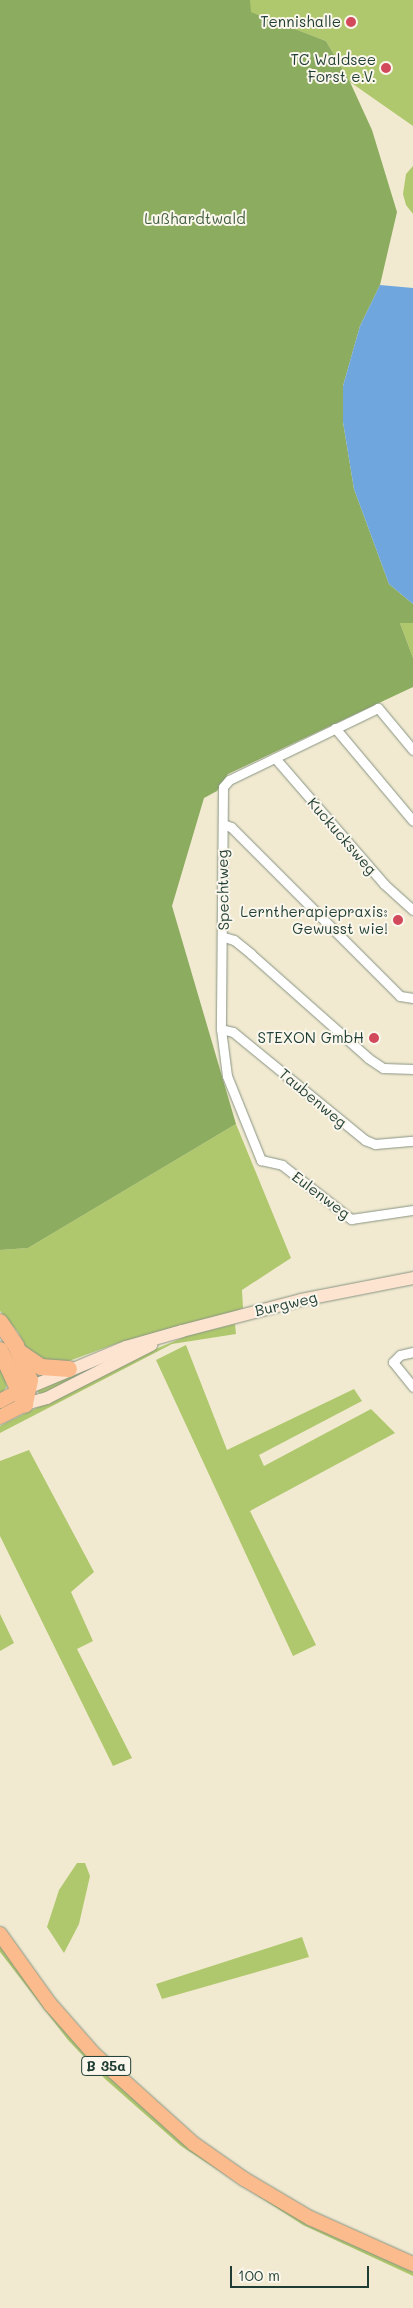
<!DOCTYPE html>
<meta charset="utf-8">
<style>
body{margin:0}
#map{position:relative;width:413px;height:2308px;overflow:hidden;background:#f1ead1;font-family:Mali,sans-serif}
div>[style]{position:absolute}
[style*='--x']{left:calc(var(--x)*1px);top:calc(var(--y)*1px);width:calc(var(--w)*1px);rotate:calc(var(--a)*1deg)}
.green>*{inset:0;background:#b0c86d}
.forest>*{inset:0;background:#8cac60}
.water>*{inset:0;background:#6fa6dd}
.roads{filter:drop-shadow(0 0 1px #889482) drop-shadow(0 0 1px #889482)}
.street>*{height:9px;margin:-4.5px;padding:0 4.5px;transform-origin:4.5px;border-radius:4.5px;background:#fff}
.secondary>*{height:12px;margin:-6px;padding:0 6px;transform-origin:6px;border-radius:6px;background:#fde4d1}
.primary>*{height:14px;margin:-7px;padding:0 7px;transform-origin:7px;border-radius:7px;background:#fbbb8c}
.highway>*{height:16px;margin:-8px;padding:0 8px;transform-origin:8px;border-radius:8px;background:#fbbb8c}
.dots>*{width:14px;height:14px;translate:-50% -50%;box-sizing:border-box;border:2px solid #fbf7ec;border-radius:50%}
span{translate:-50% -50%;white-space:nowrap;text-align:center;line-height:1.15;-webkit-text-stroke:4px #fbf7ec;paint-order:stroke}
.shield-label span{padding:1px 4px;background:#fbf7ec;border:1px solid;border-radius:4px;-webkit-text-stroke-width:0}
.shield-label{font-size:14px;color:#1f3d34;font-weight:700}
.poi-label{font-size:15px;color:#1f3d34}
.right{translate:-100% -50%;text-align:right}
.park-label{font-size:15px;color:#436042}
.street-label{font-size:15px;color:#1f3d34}
.scale{position:absolute;left:230px;top:2266px;width:139px;height:22px;box-sizing:border-box;border:2px solid #1f3d34;border-top:0;padding-left:6px;font-size:15px;line-height:18px;white-space:nowrap;color:#1f3d34;-webkit-text-stroke:4px #fbf7ec;paint-order:stroke}
</style>
<div id="map">
<div class="green">
<div style="clip-path:polygon(250px 0,413px 0,413px 126px,350px 82px,326px 41px,250px 12px)"></div>
<div style="clip-path:polygon(413px 166px,413px 214px,406px 205px,403px 194px,406px 174px)"></div>
<div style="clip-path:polygon(400px 623px,413px 623px,413px 658px)"></div>
<div style="clip-path:polygon(236px 1124px,291px 1258px,242px 1290px,243px 1308px,234px 1312px,149px 1337px,118px 1343px,58px 1365px,30px 1355px,18px 1332px,0 1311px,0 1250px,28px 1248px)"></div>
<div style="clip-path:polygon(235px 1324px,236px 1334px,172px 1344px,0 1433px,0 1426px,146px 1353px,187px 1336px)"></div>
<div style="clip-path:polygon(186px 1345px,227px 1450px,354px 1389px,362px 1401px,259px 1455px,264px 1466px,371px 1409px,395px 1433px,250px 1511px,316px 1645px,293px 1656px,156px 1360px)"></div>
<div style="clip-path:polygon(136px 1348px,41px 1395px,37px 1391px,38px 1388px)"></div>
<div style="clip-path:polygon(0 1364px,7px 1386px,0 1396px)"></div>
<div style="clip-path:polygon(29px 1450px,94px 1572px,71px 1592px,93px 1641px,77px 1649px,132px 1758px,113px 1766px,0 1536px,0 1461px)"></div>
<div style="clip-path:polygon(0 1614px,14px 1643px,0 1651px)"></div>
<div style="clip-path:polygon(77px 1863px,85px 1863px,90px 1876px,79px 1924px,64px 1953px,47px 1927px,59px 1890px)"></div>
<div style="clip-path:polygon(302px 1937px,309px 1957px,162px 1999px,156px 1984px)"></div>
<div style="clip-path:polygon(0 1944px,97px 2065px,192px 2150px,325px 2232px,413px 2272px,413px 2276px,303px 2225px,181px 2146px,105px 2079px,68px 2040px,0 1952px)"></div>
</div>
<div class="forest">
<div style="clip-path:polygon(0 0,250px 0,251px 12px,326px 41px,350px 82px,372px 130px,397px 212px,380px 285px,360px 326px,343px 386px,343px 422px,354px 489px,389px 584px,413px 604px,413px 623px,400px 623px,413px 658px,413px 687px,228px 774px,217px 791px,204px 798px,172px 906px,236px 1124px,28px 1248px,0 1250px)"></div>
</div>
<div class="water">
<div style="clip-path:polygon(380px 285px,413px 288px,413px 604px,389px 584px,354px 489px,343px 422px,343px 386px,360px 326px)"></div>
</div>
<div class="roads">
<div class="street">
<div style="--x:335;--y:728;--w:121;--a:50"></div>
<div style="--x:413;--y:750;--w:55;--a:-129.8"></div>
<div style="--x:378;--y:708;--w:165;--a:154.2"></div>
<div style="--x:229;--y:780;--w:9;--a:131"></div>
<div style="--x:223;--y:787;--w:242;--a:90.5"></div>
<div style="--x:221;--y:1029;--w:47;--a:82.7"></div>
<div style="--x:227;--y:1076;--w:91;--a:68"></div>
<div style="--x:261;--y:1160;--w:22;--a:13"></div>
<div style="--x:282;--y:1165;--w:88;--a:38"></div>
<div style="--x:351;--y:1219;--w:63;--a:-8.3"></div>
<div style="--x:275;--y:758;--w:167;--a:49.1"></div>
<div style="--x:384;--y:884;--w:39;--a:42"></div>
<div style="--x:223;--y:824;--w:9;--a:21"></div>
<div style="--x:231;--y:827;--w:239;--a:45"></div>
<div style="--x:400;--y:996;--w:13;--a:9"></div>
<div style="--x:224;--y:937;--w:10;--a:17"></div>
<div style="--x:234;--y:940;--w:22;--a:39"></div>
<div style="--x:251;--y:954;--w:157;--a:41.6"></div>
<div style="--x:368;--y:1058;--w:18;--a:34"></div>
<div style="--x:383;--y:1068;--w:30;--a:2"></div>
<div style="--x:221;--y:1029;--w:12;--a:14"></div>
<div style="--x:233;--y:1032;--w:171;--a:39.3"></div>
<div style="--x:365;--y:1140;--w:11;--a:22"></div>
<div style="--x:375;--y:1144;--w:38;--a:-5"></div>
<div style="--x:413;--y:1352;--w:13;--a:167"></div>
<div style="--x:400;--y:1355;--w:10;--a:135"></div>
<div style="--x:393;--y:1362;--w:32;--a:51"></div>
</div>
<div class="secondary">
<div style="--x:23;--y:1390;--w:112;--a:-22.7"></div>
<div style="--x:126;--y:1347;--w:58;--a:-15.9"></div>
<div style="--x:182;--y:1331;--w:123;--a:-14.6"></div>
<div style="--x:301;--y:1300;--w:114;--a:-11.1"></div>
<div style="--x:25;--y:1404;--w:23;--a:-15"></div>
<div style="--x:47;--y:1398;--w:117;--a:-27"></div>
</div>
<div class="primary">
<div style="--x:0;--y:1401;--w:21;--a:-28"></div>
<div style="--x:0;--y:1417;--w:28;--a:-27"></div>
<div style="--x:0;--y:1934;--w:86;--a:54.5"></div>
<div style="--x:50;--y:2004;--w:68;--a:48.6"></div>
<div style="--x:95;--y:2055;--w:133;--a:42"></div>
<div style="--x:194;--y:2144;--w:61;--a:35"></div>
<div style="--x:244;--y:2179;--w:77;--a:30.6"></div>
<div style="--x:310;--y:2218;--w:113;--a:24.1"></div>
</div>
<div class="highway">
<div style="--x:0;--y:1322;--w:29;--a:56"></div>
<div style="--x:16;--y:1346;--w:37;--a:68"></div>
<div style="--x:30;--y:1380;--w:25;--a:102"></div>
<div style="--x:0;--y:1350;--w:60;--a:65.2"></div>
<div style="--x:19;--y:1352;--w:27;--a:34"></div>
<div style="--x:41;--y:1367;--w:28;--a:4"></div>
</div>
</div>
<div class="dots">
<div style="left:351px;top:22px;background:#d1495b"></div>
<div style="left:386px;top:68px;background:#d1495b"></div>
<div style="left:398px;top:920px;background:#d1495b"></div>
<div style="left:374px;top:1038px;background:#d1495b"></div>
</div>
<div class="shield-label">
<span style="left:106px;top:2066px">B 35a</span>
</div>
<div class="poi-label">
<span class="right" style="left:341px;top:22px">Tennishalle</span>
<span class="right" style="left:376px;top:68px">TC Waldsee<br>Forst e.V.</span>
<span class="right" style="left:388px;top:920px">Lerntherapiepraxis:<br>Gewusst wie!</span>
<span class="right" style="left:364px;top:1038px">STEXON GmbH</span>
</div>
<div class="park-label">
<span style="left:195px;top:219px">Lußhardtwald</span>
</div>
<div class="street-label">
<span style="left:342px;top:836px;rotate:49deg">Kuckucksweg</span>
<span style="left:223px;top:890px;rotate:-91deg">Spechtweg</span>
<span style="left:313px;top:1098px;rotate:40deg">Taubenweg</span>
<span style="left:321px;top:1195px;rotate:37deg">Eulenweg</span>
<span style="left:286px;top:1304px;rotate:-13deg">Burgweg</span>
</div>
<div class="scale">100 m</div>
</div>
